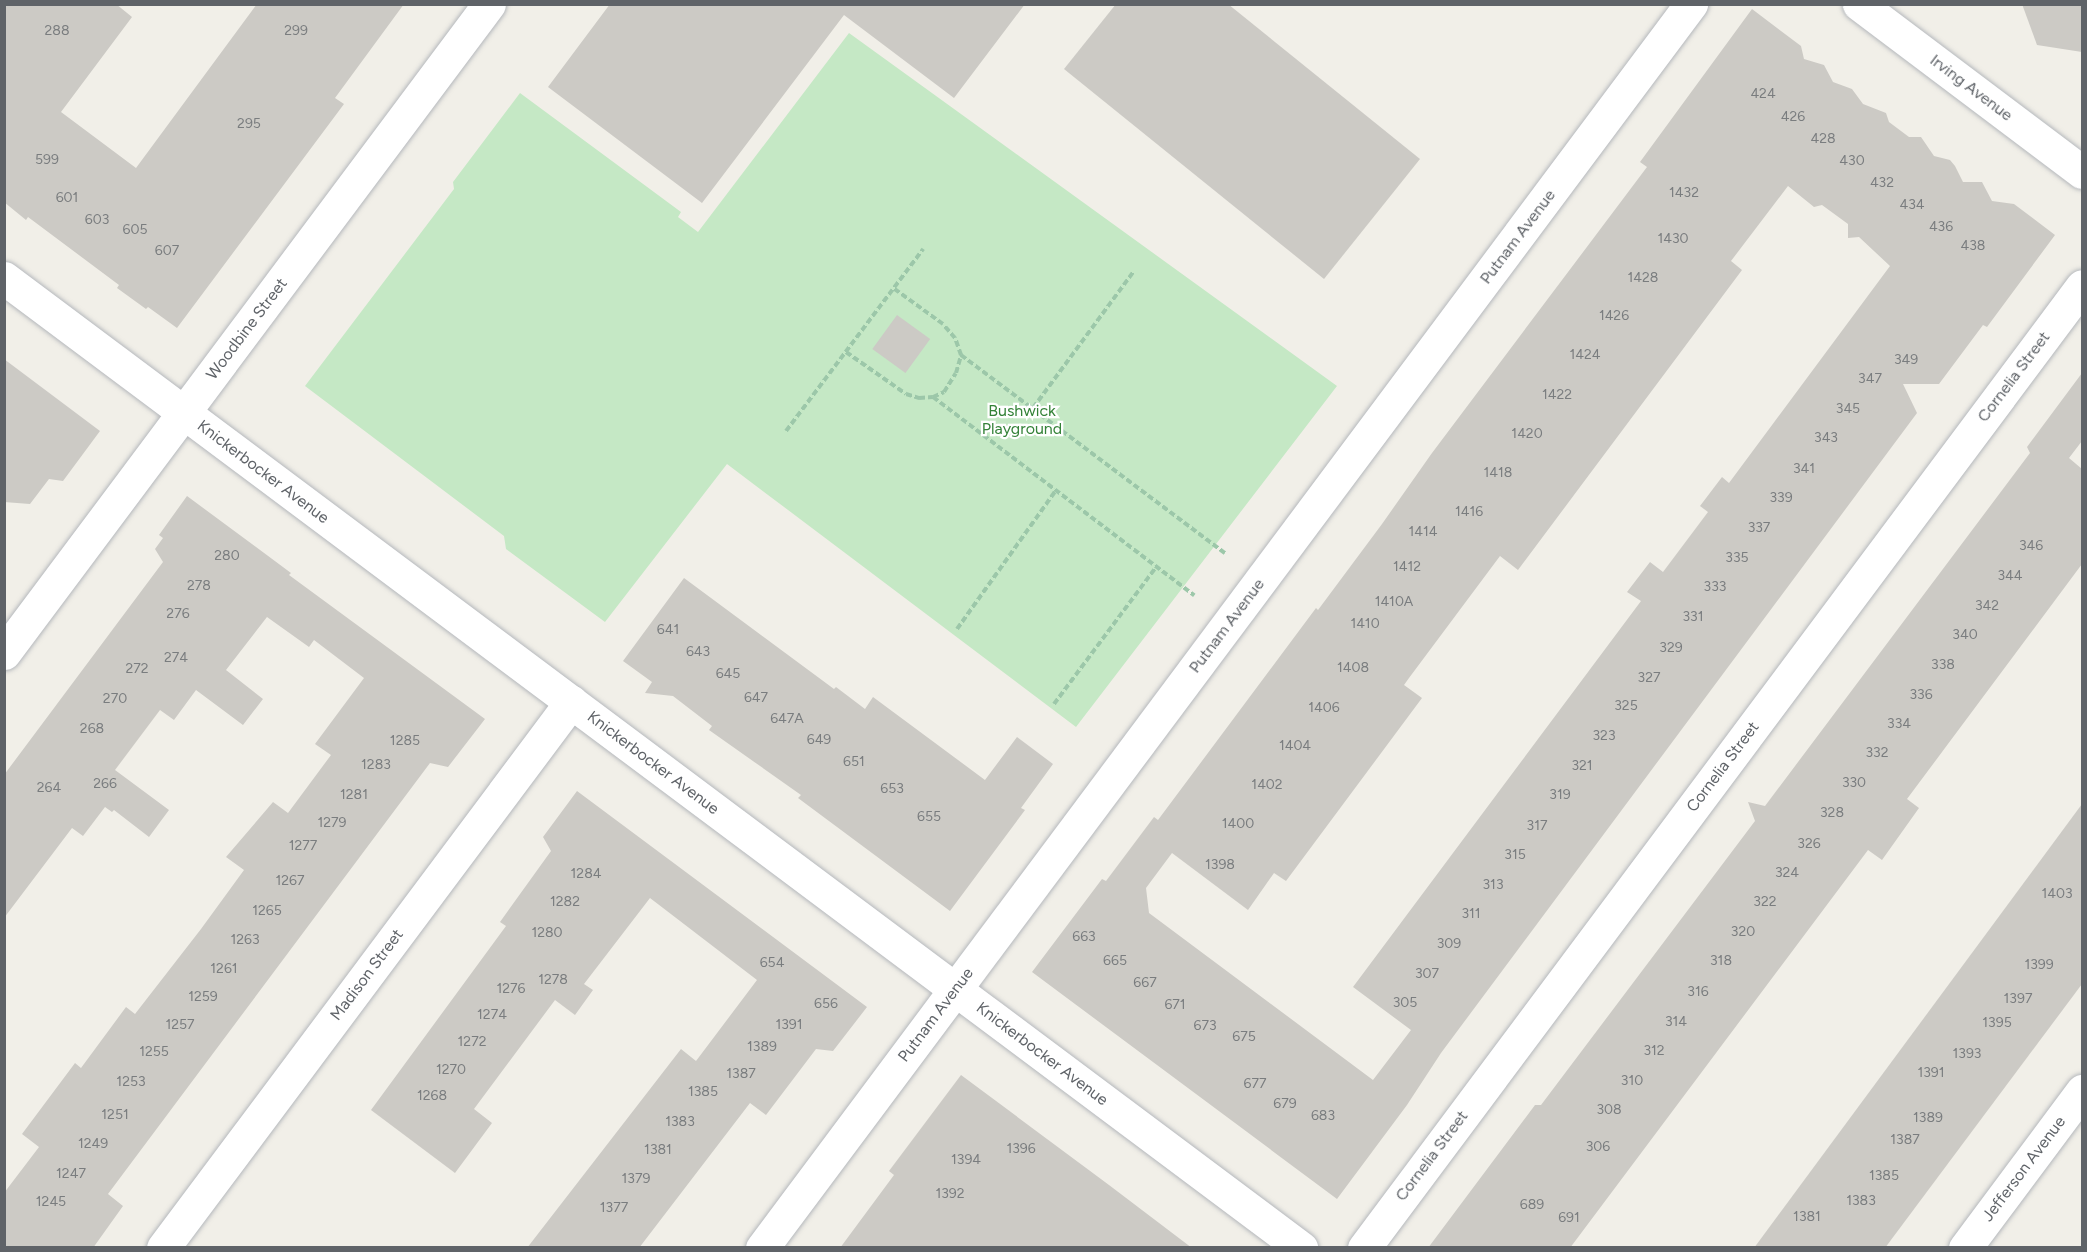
<!DOCTYPE html>
<style>
body{margin:0}
#map{position:relative;width:2087px;height:1252px;overflow:hidden;background:#f1efe8;font-family:Figtree,sans-serif}
div>[style]{position:absolute}
[style*='--x']{left:calc(var(--x)*1px);top:calc(var(--y)*1px);width:calc(var(--w)*1px);rotate:calc(var(--a)*1deg)}
.green>*{inset:0;background:#c5e8c5}
.building>*{inset:0;background:#cccac5;transform-origin:0 0}
.path>*{height:4px;margin-top:-2px;transform-origin:0;background:repeating-linear-gradient(90deg,#9cc7a9 0 6px,transparent 0 9px)}
.roads{filter:drop-shadow(0 0 2px #b5b8bc) drop-shadow(0 0 2px #b5b8bc)}
.street>*{height:33px;margin:-16.5px;padding:0 16.5px;transform-origin:16.5px;border-radius:16.5px;background:#fff}
span{translate:-50% -50%;white-space:nowrap;text-align:center;line-height:1.15;-webkit-text-stroke:4.5px #fff;paint-order:stroke}
.number-label{font-size:14px;color:#7a7d7f}
.number-label span{-webkit-text-stroke-width:0}
.street-label{font-size:16px;color:#5f6368}
.park-label{font-size:16px;color:#348238}
.frame{position:absolute;inset:0;border:6px solid #5f6368;pointer-events:none}
</style>
<div id="map">
<div class="green">
<div style="clip-path:polygon(849px 33px,1337px 386px,1076px 727px,727px 464px,605px 622px,506px 549px,504px 536px,305px 386px,454px 189px,453px 182px,520px 93px,681px 212px,678px 217px,698px 232px)"></div>
</div>
<div class="building">
<div style="clip-path:polygon(4px 4px,116px 4px,132px 17px,61px 112px,136px 168px,257px 4px,404px 4px,335px 98px,344px 104px,177px 328px,148px 307px,146px 309px,117px 288px,119px 285px,28px 217px,26px 220px,4px 202px)"></div>
<div style="clip-path:polygon(610px 4px,1025px 4px,954px 98px,844px 15px,702px 203px,548px 87px)"></div>
<div style="clip-path:polygon(1116px 4px,1228px 4px,1420px 159px,1324px 279px,1064px 69px)"></div>
<div style="clip-path:polygon(2022px 4px,2082px 4px,2082px 52px,2037px 45px)"></div>
<div style="clip-path:polygon(evenodd,1752px 9px,1801px 46px,1804px 59px,1824px 65px,1833px 82px,1852px 89px,1863px 104px,1886px 113px,1889px 122px,1909px 137px,1921px 137px,1934px 156px,1950px 160px,1955px 166px,1963px 182px,1982px 182px,1992px 201px,2014px 204px,2055px 235px,1987px 327px,1983px 325px,1939px 384px,1903px 384px,1917px 413px,1441px 1053px,1407px 1105px,1337px 1199px,1032px 972px,1102px 879px,1106px 881px,1154px 817px,1158px 820px,1316px 608px,1318px 610px,1382px 524px,1432px 453px,1647px 167px,1640px 162px,1752px 9px,1788px 186px,1814px 207px,1822px 205px,1848px 224px,1848px 238px,1859px 237px,1890px 266px,1729px 483px,1722px 477px,1700px 506px,1708px 512px,1663px 572px,1650px 562px,1627px 592px,1641px 601px,1353px 987px,1411px 1030px,1373px 1080px,1149px 913px,1146px 888px,1172px 853px,1248px 910px,1274px 873px,1286px 881px,1422px 698px,1404px 685px,1409px 678px,1500px 556px,1518px 570px,1742px 270px,1731px 261px,1788px 186px)"></div>
<div style="left:897px;top:315px;width:41px;height:42px;rotate:36deg"></div>
<div style="clip-path:polygon(4px 359px,100px 431px,63px 481px,49px 479px,30px 504px,4px 502px)"></div>
<div style="clip-path:polygon(2082px 373px,2082px 441px,2069px 458px,2082px 469px,2082px 564px,1907px 799px,1919px 808px,1882px 860px,1868px 850px,1570px 1248px,1428px 1248px,1535px 1105px,1541px 1105px,1755px 821px,1748px 802px,1765px 806px,2030px 453px,2027px 447px)"></div>
<div style="clip-path:polygon(187px 496px,291px 573px,289px 575px,485px 719px,448px 767px,430px 763px,108px 1194px,123px 1206px,93px 1248px,4px 1248px,4px 1193px,39px 1147px,22px 1134px,75px 1063px,81px 1068px,126px 1007px,135px 1014px,201px 929px,244px 870px,226px 857px,273px 802px,288px 813px,331px 755px,315px 744px,364px 678px,314px 640px,309px 647px,267px 617px,226px 670px,263px 699px,243px 725px,196px 690px,174px 720px,160px 710px,115px 770px,169px 810px,149px 837px,114px 810px,112px 812px,105px 807px,83px 836px,72px 828px,4px 918px,4px 775px,163px 562px,155px 549px,163px 538px,159px 535px)"></div>
<div style="clip-path:polygon(684px 578px,834px 689px,836px 687px,865px 709px,873px 697px,985px 780px,1017px 737px,1053px 764px,1021px 808px,1025px 810px,950px 911px,798px 798px,801px 795px,709px 730px,712px 726px,673px 696px,645px 693px,652px 682px,623px 661px)"></div>
<div style="clip-path:polygon(577px 791px,867px 1007px,833px 1051px,816px 1049px,766px 1115px,750px 1103px,639px 1248px,527px 1248px,681px 1049px,696px 1061px,757px 980px,650px 898px,584px 984px,593px 990px,575px 1015px,555px 1000px,474px 1109px,492px 1123px,455px 1173px,371px 1110px,506px 926px,500px 922px,551px 851px,543px 837px)"></div>
<div style="clip-path:polygon(2082px 804px,2082px 984px,1885px 1248px,1754px 1248px)"></div>
<div style="clip-path:polygon(961px 1075px,1109px 1185px,1192px 1248px,840px 1248px,894px 1175px,889px 1171px)"></div>
</div>
<div class="path">
<div style="--x:846;--y:352;--w:73;--a:35"></div>
<div style="--x:906;--y:394;--w:14;--a:17"></div>
<div style="--x:919;--y:398;--w:14;--a:-4"></div>
<div style="--x:933;--y:397;--w:12;--a:-24"></div>
<div style="--x:944;--y:392;--w:22;--a:-58"></div>
<div style="--x:956;--y:373;--w:19;--a:-74"></div>
<div style="--x:961;--y:355;--w:18;--a:-109"></div>
<div style="--x:955;--y:338;--w:18;--a:-131"></div>
<div style="--x:943;--y:324;--w:62;--a:-144.2"></div>
<div style="--x:961;--y:355;--w:330;--a:36.9"></div>
<div style="--x:933;--y:397;--w:328;--a:37.2"></div>
<div style="--x:1033;--y:408;--w:170;--a:-53.6"></div>
<div style="--x:786;--y:431;--w:228;--a:-53"></div>
<div style="--x:957;--y:629;--w:171;--a:-54.5"></div>
<div style="--x:1054;--y:704;--w:172;--a:-53.3"></div>
</div>
<div class="roads">
<div class="street">
<div style="--x:1859;--y:4;--w:279;--a:37"></div>
<div style="--x:4;--y:278;--w:1620;--a:36.79"></div>
<div style="--x:4;--y:653;--w:810;--a:-53.23"></div>
<div style="--x:163;--y:1248;--w:682;--a:-53.23"></div>
<div style="--x:762;--y:1248;--w:1553;--a:-53.25"></div>
<div style="--x:1364;--y:1248;--w:1200;--a:-53.26"></div>
<div style="--x:1965;--y:1248;--w:196;--a:-53.3"></div>
</div>
</div>
<div class="number-label">
<span style="left:57px;top:31px">288</span>
<span style="left:296px;top:31px">299</span>
<span style="left:1763px;top:94px">424</span>
<span style="left:1793px;top:117px">426</span>
<span style="left:249px;top:124px">295</span>
<span style="left:1823px;top:139px">428</span>
<span style="left:47px;top:160px">599</span>
<span style="left:1852px;top:161px">430</span>
<span style="left:1882px;top:183px">432</span>
<span style="left:1684px;top:193px">1432</span>
<span style="left:67px;top:198px">601</span>
<span style="left:1912px;top:205px">434</span>
<span style="left:97px;top:220px">603</span>
<span style="left:1941px;top:227px">436</span>
<span style="left:135px;top:230px">605</span>
<span style="left:1673px;top:239px">1430</span>
<span style="left:1973px;top:246px">438</span>
<span style="left:167px;top:251px">607</span>
<span style="left:1643px;top:278px">1428</span>
<span style="left:1614px;top:316px">1426</span>
<span style="left:1585px;top:355px">1424</span>
<span style="left:1906px;top:360px">349</span>
<span style="left:1870px;top:379px">347</span>
<span style="left:1557px;top:395px">1422</span>
<span style="left:1848px;top:409px">345</span>
<span style="left:1527px;top:434px">1420</span>
<span style="left:1826px;top:438px">343</span>
<span style="left:1804px;top:469px">341</span>
<span style="left:1498px;top:473px">1418</span>
<span style="left:1781px;top:498px">339</span>
<span style="left:1469px;top:512px">1416</span>
<span style="left:1759px;top:528px">337</span>
<span style="left:1423px;top:532px">1414</span>
<span style="left:2031px;top:546px">346</span>
<span style="left:227px;top:556px">280</span>
<span style="left:1737px;top:558px">335</span>
<span style="left:1407px;top:567px">1412</span>
<span style="left:2010px;top:576px">344</span>
<span style="left:199px;top:586px">278</span>
<span style="left:1715px;top:587px">333</span>
<span style="left:1394px;top:602px">1410A</span>
<span style="left:1987px;top:606px">342</span>
<span style="left:178px;top:614px">276</span>
<span style="left:1693px;top:617px">331</span>
<span style="left:1365px;top:624px">1410</span>
<span style="left:668px;top:630px">641</span>
<span style="left:1965px;top:635px">340</span>
<span style="left:1671px;top:648px">329</span>
<span style="left:698px;top:652px">643</span>
<span style="left:176px;top:658px">274</span>
<span style="left:1943px;top:665px">338</span>
<span style="left:1353px;top:668px">1408</span>
<span style="left:137px;top:669px">272</span>
<span style="left:728px;top:674px">645</span>
<span style="left:1649px;top:678px">327</span>
<span style="left:1921px;top:695px">336</span>
<span style="left:756px;top:698px">647</span>
<span style="left:115px;top:699px">270</span>
<span style="left:1626px;top:706px">325</span>
<span style="left:1324px;top:708px">1406</span>
<span style="left:787px;top:719px">647A</span>
<span style="left:1899px;top:724px">334</span>
<span style="left:92px;top:729px">268</span>
<span style="left:1604px;top:736px">323</span>
<span style="left:819px;top:740px">649</span>
<span style="left:405px;top:741px">1285</span>
<span style="left:1295px;top:746px">1404</span>
<span style="left:1877px;top:753px">332</span>
<span style="left:854px;top:762px">651</span>
<span style="left:376px;top:765px">1283</span>
<span style="left:1582px;top:766px">321</span>
<span style="left:1854px;top:783px">330</span>
<span style="left:105px;top:784px">266</span>
<span style="left:1267px;top:785px">1402</span>
<span style="left:49px;top:788px">264</span>
<span style="left:892px;top:789px">653</span>
<span style="left:354px;top:795px">1281</span>
<span style="left:1560px;top:795px">319</span>
<span style="left:1832px;top:813px">328</span>
<span style="left:929px;top:817px">655</span>
<span style="left:332px;top:823px">1279</span>
<span style="left:1238px;top:824px">1400</span>
<span style="left:1537px;top:826px">317</span>
<span style="left:1809px;top:844px">326</span>
<span style="left:303px;top:846px">1277</span>
<span style="left:1515px;top:855px">315</span>
<span style="left:1220px;top:865px">1398</span>
<span style="left:1787px;top:873px">324</span>
<span style="left:586px;top:874px">1284</span>
<span style="left:290px;top:881px">1267</span>
<span style="left:1493px;top:885px">313</span>
<span style="left:2057px;top:894px">1403</span>
<span style="left:565px;top:902px">1282</span>
<span style="left:1765px;top:902px">322</span>
<span style="left:267px;top:911px">1265</span>
<span style="left:1471px;top:914px">311</span>
<span style="left:1743px;top:932px">320</span>
<span style="left:547px;top:933px">1280</span>
<span style="left:1084px;top:937px">663</span>
<span style="left:245px;top:940px">1263</span>
<span style="left:1449px;top:944px">309</span>
<span style="left:1115px;top:961px">665</span>
<span style="left:1721px;top:961px">318</span>
<span style="left:772px;top:963px">654</span>
<span style="left:2039px;top:965px">1399</span>
<span style="left:224px;top:969px">1261</span>
<span style="left:1427px;top:974px">307</span>
<span style="left:553px;top:980px">1278</span>
<span style="left:1145px;top:983px">667</span>
<span style="left:511px;top:989px">1276</span>
<span style="left:1698px;top:992px">316</span>
<span style="left:203px;top:997px">1259</span>
<span style="left:2018px;top:999px">1397</span>
<span style="left:1405px;top:1003px">305</span>
<span style="left:826px;top:1004px">656</span>
<span style="left:1175px;top:1005px">671</span>
<span style="left:492px;top:1015px">1274</span>
<span style="left:1676px;top:1022px">314</span>
<span style="left:1997px;top:1023px">1395</span>
<span style="left:180px;top:1025px">1257</span>
<span style="left:789px;top:1025px">1391</span>
<span style="left:1205px;top:1026px">673</span>
<span style="left:1244px;top:1037px">675</span>
<span style="left:472px;top:1042px">1272</span>
<span style="left:762px;top:1047px">1389</span>
<span style="left:1654px;top:1051px">312</span>
<span style="left:154px;top:1052px">1255</span>
<span style="left:1967px;top:1054px">1393</span>
<span style="left:451px;top:1070px">1270</span>
<span style="left:1931px;top:1073px">1391</span>
<span style="left:741px;top:1074px">1387</span>
<span style="left:1632px;top:1081px">310</span>
<span style="left:131px;top:1082px">1253</span>
<span style="left:1255px;top:1084px">677</span>
<span style="left:703px;top:1092px">1385</span>
<span style="left:432px;top:1096px">1268</span>
<span style="left:1285px;top:1104px">679</span>
<span style="left:1609px;top:1110px">308</span>
<span style="left:115px;top:1115px">1251</span>
<span style="left:1323px;top:1116px">683</span>
<span style="left:1928px;top:1118px">1389</span>
<span style="left:680px;top:1122px">1383</span>
<span style="left:1905px;top:1140px">1387</span>
<span style="left:93px;top:1144px">1249</span>
<span style="left:1598px;top:1147px">306</span>
<span style="left:1021px;top:1149px">1396</span>
<span style="left:658px;top:1150px">1381</span>
<span style="left:966px;top:1160px">1394</span>
<span style="left:71px;top:1174px">1247</span>
<span style="left:1884px;top:1176px">1385</span>
<span style="left:636px;top:1179px">1379</span>
<span style="left:950px;top:1194px">1392</span>
<span style="left:1861px;top:1201px">1383</span>
<span style="left:51px;top:1202px">1245</span>
<span style="left:1532px;top:1205px">689</span>
<span style="left:614px;top:1208px">1377</span>
<span style="left:1807px;top:1217px">1381</span>
<span style="left:1569px;top:1218px">691</span>
</div>
<div class="street-label">
<span style="left:1971px;top:88px;rotate:37deg">Irving Avenue</span>
<span style="left:1518px;top:237px;rotate:-53deg">Putnam Avenue</span>
<span style="left:247px;top:329px;rotate:-53deg">Woodbine Street</span>
<span style="left:2014px;top:377px;rotate:-53deg">Cornelia Street</span>
<span style="left:263px;top:472px;rotate:37deg">Knickerbocker Avenue</span>
<span style="left:1227px;top:626px;rotate:-53deg">Putnam Avenue</span>
<span style="left:653px;top:763px;rotate:37deg">Knickerbocker Avenue</span>
<span style="left:1723px;top:767px;rotate:-53deg">Cornelia Street</span>
<span style="left:367px;top:975px;rotate:-53deg">Madison Street</span>
<span style="left:936px;top:1015px;rotate:-53deg">Putnam Avenue</span>
<span style="left:1042px;top:1054px;rotate:37deg">Knickerbocker Avenue</span>
<span style="left:1432px;top:1156px;rotate:-53deg">Cornelia Street</span>
<span style="left:2024px;top:1169px;rotate:-53deg">Jefferson Avenue</span>
</div>
<div class="park-label">
<span style="left:1022px;top:420px">Bushwick<br>Playground</span>
</div>
<div class="frame"></div>
</div>
